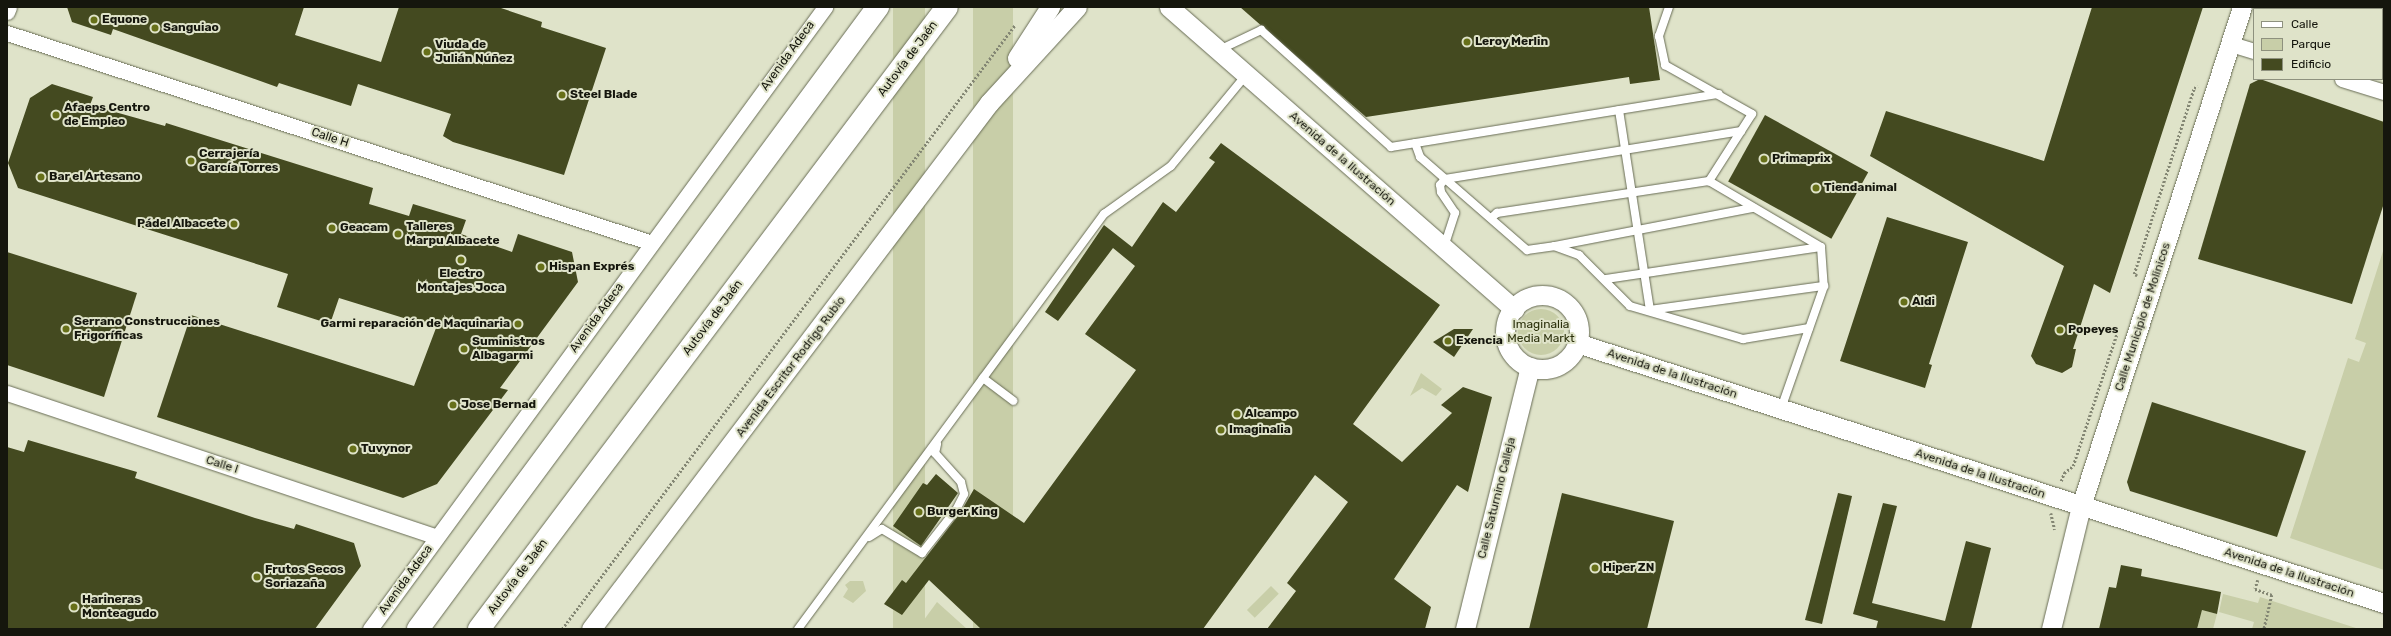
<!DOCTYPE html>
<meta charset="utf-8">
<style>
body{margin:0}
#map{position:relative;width:2391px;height:636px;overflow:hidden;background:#dfe3c9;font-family:Rubik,sans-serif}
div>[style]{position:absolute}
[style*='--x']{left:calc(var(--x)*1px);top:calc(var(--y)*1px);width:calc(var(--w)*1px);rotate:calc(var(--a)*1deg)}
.green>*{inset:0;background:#c8cea8;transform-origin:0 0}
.round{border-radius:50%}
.building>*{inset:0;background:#444a20;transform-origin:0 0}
.path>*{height:2.5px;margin-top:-1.25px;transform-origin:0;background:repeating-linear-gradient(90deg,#838673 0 2px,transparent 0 4px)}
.roads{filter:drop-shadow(0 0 1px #686c55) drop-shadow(0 0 1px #686c55)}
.service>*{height:8px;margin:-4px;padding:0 4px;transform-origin:4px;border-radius:4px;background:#fff}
.minor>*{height:15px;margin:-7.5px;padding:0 7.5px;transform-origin:7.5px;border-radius:7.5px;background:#fff}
.tertiary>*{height:19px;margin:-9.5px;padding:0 9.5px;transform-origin:9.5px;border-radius:9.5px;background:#fff}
.tertiary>.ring{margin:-9.5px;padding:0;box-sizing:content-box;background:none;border:19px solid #fff;border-radius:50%}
.motorway>*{height:22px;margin:-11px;padding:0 11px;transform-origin:11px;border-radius:11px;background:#fff}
.dots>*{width:11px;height:11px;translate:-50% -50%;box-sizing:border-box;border:2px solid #dfe3c9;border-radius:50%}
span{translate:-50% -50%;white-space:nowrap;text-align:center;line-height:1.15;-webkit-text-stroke:4px #dfe3c9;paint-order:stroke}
.poi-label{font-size:12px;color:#15160d;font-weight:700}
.left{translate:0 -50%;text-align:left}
.right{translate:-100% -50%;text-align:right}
.street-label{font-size:12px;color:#15160d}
.park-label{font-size:12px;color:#2b300b}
.frame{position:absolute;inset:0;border:8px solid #15160d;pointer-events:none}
.legend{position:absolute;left:2253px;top:8px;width:130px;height:72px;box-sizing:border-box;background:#dfe3c9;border:1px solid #8e917e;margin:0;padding:5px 7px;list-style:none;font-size:12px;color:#15160d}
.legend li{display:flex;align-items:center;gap:8px;height:20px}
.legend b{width:20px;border:1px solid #8e917e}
</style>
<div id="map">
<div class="green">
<div style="left:893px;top:7px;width:32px;height:773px"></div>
<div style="left:973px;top:7px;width:40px;height:778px"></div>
<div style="clip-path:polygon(2384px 248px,2384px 570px,2290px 538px,2348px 358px,2359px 362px,2366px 343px,2355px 339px)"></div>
<div class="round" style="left:1518px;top:309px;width:46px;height:46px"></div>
<div style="clip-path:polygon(1421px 373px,1442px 389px,1436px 396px,1422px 388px,1410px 396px)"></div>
<div style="clip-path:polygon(850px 581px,863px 581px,866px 591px,853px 603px,843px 597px,848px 589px,845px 585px)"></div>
<div style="left:1271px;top:586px;width:11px;height:34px;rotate:45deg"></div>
<div style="clip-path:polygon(2223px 594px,2258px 603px,2260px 597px,2359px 629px,2252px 629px,2254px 622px,2219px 612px)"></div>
<div style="clip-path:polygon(937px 602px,967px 629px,918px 628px)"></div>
<div style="clip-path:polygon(2202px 610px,2217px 614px,2213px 629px,2197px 629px)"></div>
</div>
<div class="building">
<div style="clip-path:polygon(67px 7px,304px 7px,295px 35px,381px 62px,399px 7px,498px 7px,542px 22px,541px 27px,606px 48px,564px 175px,453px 142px,443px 136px,451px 114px,358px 84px,351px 106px,279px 83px,277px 87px,113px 29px,111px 35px,72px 22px)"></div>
<div style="clip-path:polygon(1240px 7px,1649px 7px,1660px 80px,1630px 84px,1629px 77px,1366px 117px)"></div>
<div style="clip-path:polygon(2092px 7px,2203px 7px,2110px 293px,2094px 284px,2073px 349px,2076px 349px,2072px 367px,2062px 373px,2036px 364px,2031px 356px,2064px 266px,1870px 156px,1886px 111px,2044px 161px)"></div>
<div style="clip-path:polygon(2260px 79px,2384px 122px,2384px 203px,2352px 304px,2198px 259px,2250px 84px)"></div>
<div style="clip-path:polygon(52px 84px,93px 97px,90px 105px,165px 126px,166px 123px,373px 188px,369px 204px,409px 216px,413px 204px,466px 220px,461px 234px,512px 252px,518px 234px,572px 252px,578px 282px,500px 388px,508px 390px,437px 484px,403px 498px,157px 417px,191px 315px,414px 386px,436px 328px,339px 298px,330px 324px,277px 307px,288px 274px,18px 188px,8px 163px,30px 98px)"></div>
<div style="left:1765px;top:115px;width:118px;height:76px;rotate:29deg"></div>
<div style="clip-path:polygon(1221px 143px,1440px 305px,1353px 424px,1402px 462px,1452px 413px,1441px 405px,1463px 387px,1492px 397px,1468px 492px,1457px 485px,1394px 579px,1431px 607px,1425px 629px,1267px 629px,1296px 591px,1287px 583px,1348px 502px,1315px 475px,1203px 629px,981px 629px,929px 580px,902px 615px,884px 604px,902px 580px,906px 583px,960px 513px,974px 489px,1024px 523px,1136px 370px,1085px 334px,1135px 266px,1113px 248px,1058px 321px,1045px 312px,1104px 225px,1132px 247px,1163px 202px,1176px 212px,1215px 162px,1209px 158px)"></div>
<div style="clip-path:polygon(1887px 217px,1968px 242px,1929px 364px,1932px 365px,1925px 388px,1840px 361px)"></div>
<div style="clip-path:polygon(7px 252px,137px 293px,104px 397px,7px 365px)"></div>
<div style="clip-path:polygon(1454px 329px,1473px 329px,1454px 357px,1433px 342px)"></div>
<div style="clip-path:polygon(2152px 402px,2306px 451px,2277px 537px,2130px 491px,2127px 482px)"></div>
<div style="clip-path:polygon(28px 440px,137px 472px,135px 478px,255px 518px,294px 529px,296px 524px,354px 543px,361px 566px,315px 629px,7px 629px,7px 447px,24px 452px)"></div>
<div style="clip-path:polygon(936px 474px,958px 493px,921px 546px,893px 526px,923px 483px,927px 485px)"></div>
<div style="clip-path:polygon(1562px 493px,1674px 521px,1647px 629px,1529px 629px)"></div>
<div style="clip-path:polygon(1838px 493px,1852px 496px,1822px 624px,1805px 620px)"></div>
<div style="clip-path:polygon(1883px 503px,1897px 506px,1872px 603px,1945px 621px,1966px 541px,1991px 548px,1971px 629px,1876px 629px,1878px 621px,1853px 614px)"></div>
<div style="clip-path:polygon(2121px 565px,2142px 569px,2141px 576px,2221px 592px,2217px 614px,2202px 610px,2197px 629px,2099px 629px,2109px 587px,2116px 588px)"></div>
</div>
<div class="path">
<div style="--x:2137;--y:276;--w:4;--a:-146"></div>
<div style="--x:2134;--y:274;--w:195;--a:-72.1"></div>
<div style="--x:2194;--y:88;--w:4;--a:-27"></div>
<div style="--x:2061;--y:481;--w:9;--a:-69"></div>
<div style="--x:2064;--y:473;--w:11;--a:-38"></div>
<div style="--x:2073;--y:466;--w:140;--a:-71.7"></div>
<div style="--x:2051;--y:513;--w:17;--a:77"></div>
<div style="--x:2258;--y:580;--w:9;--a:108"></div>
<div style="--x:2255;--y:589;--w:18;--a:19"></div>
<div style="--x:2272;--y:595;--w:35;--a:103"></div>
<div style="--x:562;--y:629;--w:755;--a:-53.13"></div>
</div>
<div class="roads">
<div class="service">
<div style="--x:1669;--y:7;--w:31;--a:109"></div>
<div style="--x:1659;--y:36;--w:30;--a:78"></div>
<div style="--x:1665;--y:65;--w:100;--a:29.4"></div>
<div style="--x:1752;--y:114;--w:80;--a:122.7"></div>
<div style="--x:1709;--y:181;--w:130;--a:30.5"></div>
<div style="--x:1821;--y:247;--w:39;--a:86"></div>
<div style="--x:1824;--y:286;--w:130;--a:109.3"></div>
<div style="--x:1219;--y:50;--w:47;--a:-25.5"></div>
<div style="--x:1261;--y:30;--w:175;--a:42"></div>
<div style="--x:1391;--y:147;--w:332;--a:-9.2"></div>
<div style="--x:1619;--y:110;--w:202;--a:81.2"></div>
<div style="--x:1650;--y:310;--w:176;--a:-7.9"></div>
<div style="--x:1415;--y:143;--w:15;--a:70"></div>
<div style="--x:1420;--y:157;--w:142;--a:41"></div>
<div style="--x:1527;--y:250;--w:27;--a:-8"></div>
<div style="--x:1554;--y:246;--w:27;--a:20"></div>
<div style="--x:1579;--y:255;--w:72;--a:45"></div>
<div style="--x:1630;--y:306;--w:118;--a:16.3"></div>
<div style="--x:1743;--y:339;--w:67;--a:-9.5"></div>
<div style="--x:1491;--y:218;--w:8;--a:-40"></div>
<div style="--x:1497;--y:213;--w:214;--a:-8.6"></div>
<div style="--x:1555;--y:246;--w:202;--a:-10.9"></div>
<div style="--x:1444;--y:247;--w:36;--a:-72"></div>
<div style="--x:1455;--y:213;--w:25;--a:-124"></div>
<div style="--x:1441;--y:192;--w:7;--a:-98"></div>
<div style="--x:1440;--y:185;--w:8;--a:-50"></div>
<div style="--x:1445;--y:179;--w:300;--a:-9.2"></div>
<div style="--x:1606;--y:279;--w:217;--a:-8.5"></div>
<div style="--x:983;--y:378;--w:38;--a:37"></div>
<div style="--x:869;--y:537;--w:15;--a:-32"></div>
<div style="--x:882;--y:529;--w:47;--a:31"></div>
<div style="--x:922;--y:553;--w:55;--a:-51.7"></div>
<div style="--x:956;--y:510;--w:18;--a:-63"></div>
<div style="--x:964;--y:494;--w:12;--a:-104"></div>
<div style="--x:961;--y:482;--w:39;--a:-132"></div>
<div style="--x:935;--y:453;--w:9;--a:-77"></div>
<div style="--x:798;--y:629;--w:516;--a:-53.6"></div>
<div style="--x:1104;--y:214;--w:82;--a:-35.6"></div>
<div style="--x:1171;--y:166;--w:118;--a:-50.5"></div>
</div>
<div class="minor">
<div style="--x:7;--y:12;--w:5;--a:-68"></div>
<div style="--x:7;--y:33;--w:678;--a:18.03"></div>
<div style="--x:2231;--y:44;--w:24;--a:17"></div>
<div style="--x:2342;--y:79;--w:44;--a:17.2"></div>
<div style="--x:7;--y:393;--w:453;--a:18.5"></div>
<div style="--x:370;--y:629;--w:771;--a:-53.81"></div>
</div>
<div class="tertiary">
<div style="--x:1169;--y:7;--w:459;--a:41.2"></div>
<div style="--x:1017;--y:58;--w:61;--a:-57.1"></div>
<div class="ring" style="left:1505px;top:295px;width:55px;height:55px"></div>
<div style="--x:1577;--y:343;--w:848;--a:17.86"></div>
<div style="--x:591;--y:629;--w:660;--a:-52.89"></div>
<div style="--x:989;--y:103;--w:130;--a:-47.5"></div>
<div style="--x:1465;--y:629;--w:270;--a:-76.1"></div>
<div style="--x:2051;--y:629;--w:127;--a:-76.3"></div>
<div style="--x:2081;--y:506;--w:524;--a:-72.12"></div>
</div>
<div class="motorway">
<div style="--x:418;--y:629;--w:774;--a:-53.52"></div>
<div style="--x:479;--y:629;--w:778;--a:-53.04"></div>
</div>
</div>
<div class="dots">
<div style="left:94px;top:20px;background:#677019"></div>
<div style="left:155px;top:28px;background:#677019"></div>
<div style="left:1467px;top:42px;background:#677019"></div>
<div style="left:427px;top:52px;background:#677019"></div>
<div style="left:562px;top:95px;background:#677019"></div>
<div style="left:56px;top:115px;background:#677019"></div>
<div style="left:1764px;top:159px;background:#677019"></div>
<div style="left:191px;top:161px;background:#677019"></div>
<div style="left:41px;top:177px;background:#677019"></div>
<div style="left:1816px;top:188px;background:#677019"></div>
<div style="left:234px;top:224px;background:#677019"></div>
<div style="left:332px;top:228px;background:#677019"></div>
<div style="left:398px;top:234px;background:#677019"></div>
<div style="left:461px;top:260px;background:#677019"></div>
<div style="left:541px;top:267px;background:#677019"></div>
<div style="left:1904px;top:302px;background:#677019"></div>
<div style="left:518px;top:324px;background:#677019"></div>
<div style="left:66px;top:329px;background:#677019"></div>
<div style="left:2060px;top:330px;background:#677019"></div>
<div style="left:1448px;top:341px;background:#677019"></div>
<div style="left:464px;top:349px;background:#677019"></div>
<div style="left:453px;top:405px;background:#677019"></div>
<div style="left:1237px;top:414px;background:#677019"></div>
<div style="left:1221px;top:430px;background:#677019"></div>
<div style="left:353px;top:449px;background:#677019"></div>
<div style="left:919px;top:512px;background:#677019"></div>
<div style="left:1595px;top:568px;background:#677019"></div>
<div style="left:257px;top:577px;background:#677019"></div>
<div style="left:74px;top:607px;background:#677019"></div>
</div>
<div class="poi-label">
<span class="left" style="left:102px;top:20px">Equone</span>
<span class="left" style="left:163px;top:28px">Sanguiao</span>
<span class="left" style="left:1475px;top:42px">Leroy Merlin</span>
<span class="left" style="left:435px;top:52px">Viuda de<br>Julián Núñez</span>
<span class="left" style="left:570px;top:95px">Steel Blade</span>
<span class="left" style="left:64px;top:115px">Afaeps Centro<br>de Empleo</span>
<span class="left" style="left:199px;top:161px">Cerrajería<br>García Torres</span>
<span class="left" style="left:1772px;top:159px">Primaprix</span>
<span class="left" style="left:49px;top:177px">Bar el Artesano</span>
<span class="left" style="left:1824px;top:188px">Tiendanimal</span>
<span class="right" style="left:226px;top:224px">Pádel Albacete</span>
<span class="left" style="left:406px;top:234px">Talleres<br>Marpu Albacete</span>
<span class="left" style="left:340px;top:228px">Geacam</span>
<span class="left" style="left:549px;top:267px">Hispan Exprés</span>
<span style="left:461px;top:281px">Electro<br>Montajes Joca</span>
<span class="left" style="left:1912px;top:302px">Aldi</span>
<span class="left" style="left:74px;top:329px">Serrano Construcciones<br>Frigoríficas</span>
<span class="right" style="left:510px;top:324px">Garmi reparación de Maquinaria</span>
<span class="left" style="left:2068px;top:330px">Popeyes</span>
<span class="left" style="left:1456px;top:341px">Exencia</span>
<span class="left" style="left:472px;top:349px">Suministros<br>Albagarmi</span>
<span class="left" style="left:461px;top:405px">Jose Bernad</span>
<span class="left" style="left:1245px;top:414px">Alcampo</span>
<span class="left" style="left:1229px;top:430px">Imaginalia</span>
<span class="left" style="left:361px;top:449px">Tuvynor</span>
<span class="left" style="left:927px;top:512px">Burger King</span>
<span class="left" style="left:1603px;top:568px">Hiper ZN</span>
<span class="left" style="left:265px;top:577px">Frutos Secos<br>Soriazaña</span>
<span class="left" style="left:82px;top:607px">Harineras<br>Monteagudo</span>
</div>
<div class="street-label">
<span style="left:788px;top:56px;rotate:-54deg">Avenida Adeca</span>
<span style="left:908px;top:59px;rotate:-53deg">Autovía de Jaén</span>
<span style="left:330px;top:138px;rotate:18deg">Calle H</span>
<span style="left:1342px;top:159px;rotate:41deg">Avenida de la Ilustración</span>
<span style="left:2143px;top:317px;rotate:-72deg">Calle Municipio de Molinicos</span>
<span style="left:597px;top:318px;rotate:-54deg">Avenida Adeca</span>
<span style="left:713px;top:318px;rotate:-53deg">Autovía de Jaén</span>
<span style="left:791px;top:367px;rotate:-53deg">Avenida Escritor Rodrigo Rubio</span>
<span style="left:1672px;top:374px;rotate:18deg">Avenida de la Ilustración</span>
<span style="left:222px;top:465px;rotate:18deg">Calle I</span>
<span style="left:1980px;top:474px;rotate:18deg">Avenida de la Ilustración</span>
<span style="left:1497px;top:498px;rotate:-76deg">Calle Saturnino Calleja</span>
<span style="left:2289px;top:573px;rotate:18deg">Avenida de la Ilustración</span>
<span style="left:518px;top:577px;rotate:-53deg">Autovía de Jaén</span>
<span style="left:406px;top:580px;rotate:-54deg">Avenida Adeca</span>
</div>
<div class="park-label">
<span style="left:1541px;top:332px">Imaginalia<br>Media Markt</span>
</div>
<div class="frame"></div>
<ul class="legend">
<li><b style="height:5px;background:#fff"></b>Calle</li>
<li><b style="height:11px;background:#c8cea8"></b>Parque</li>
<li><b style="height:11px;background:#444a20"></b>Edificio</li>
</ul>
</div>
